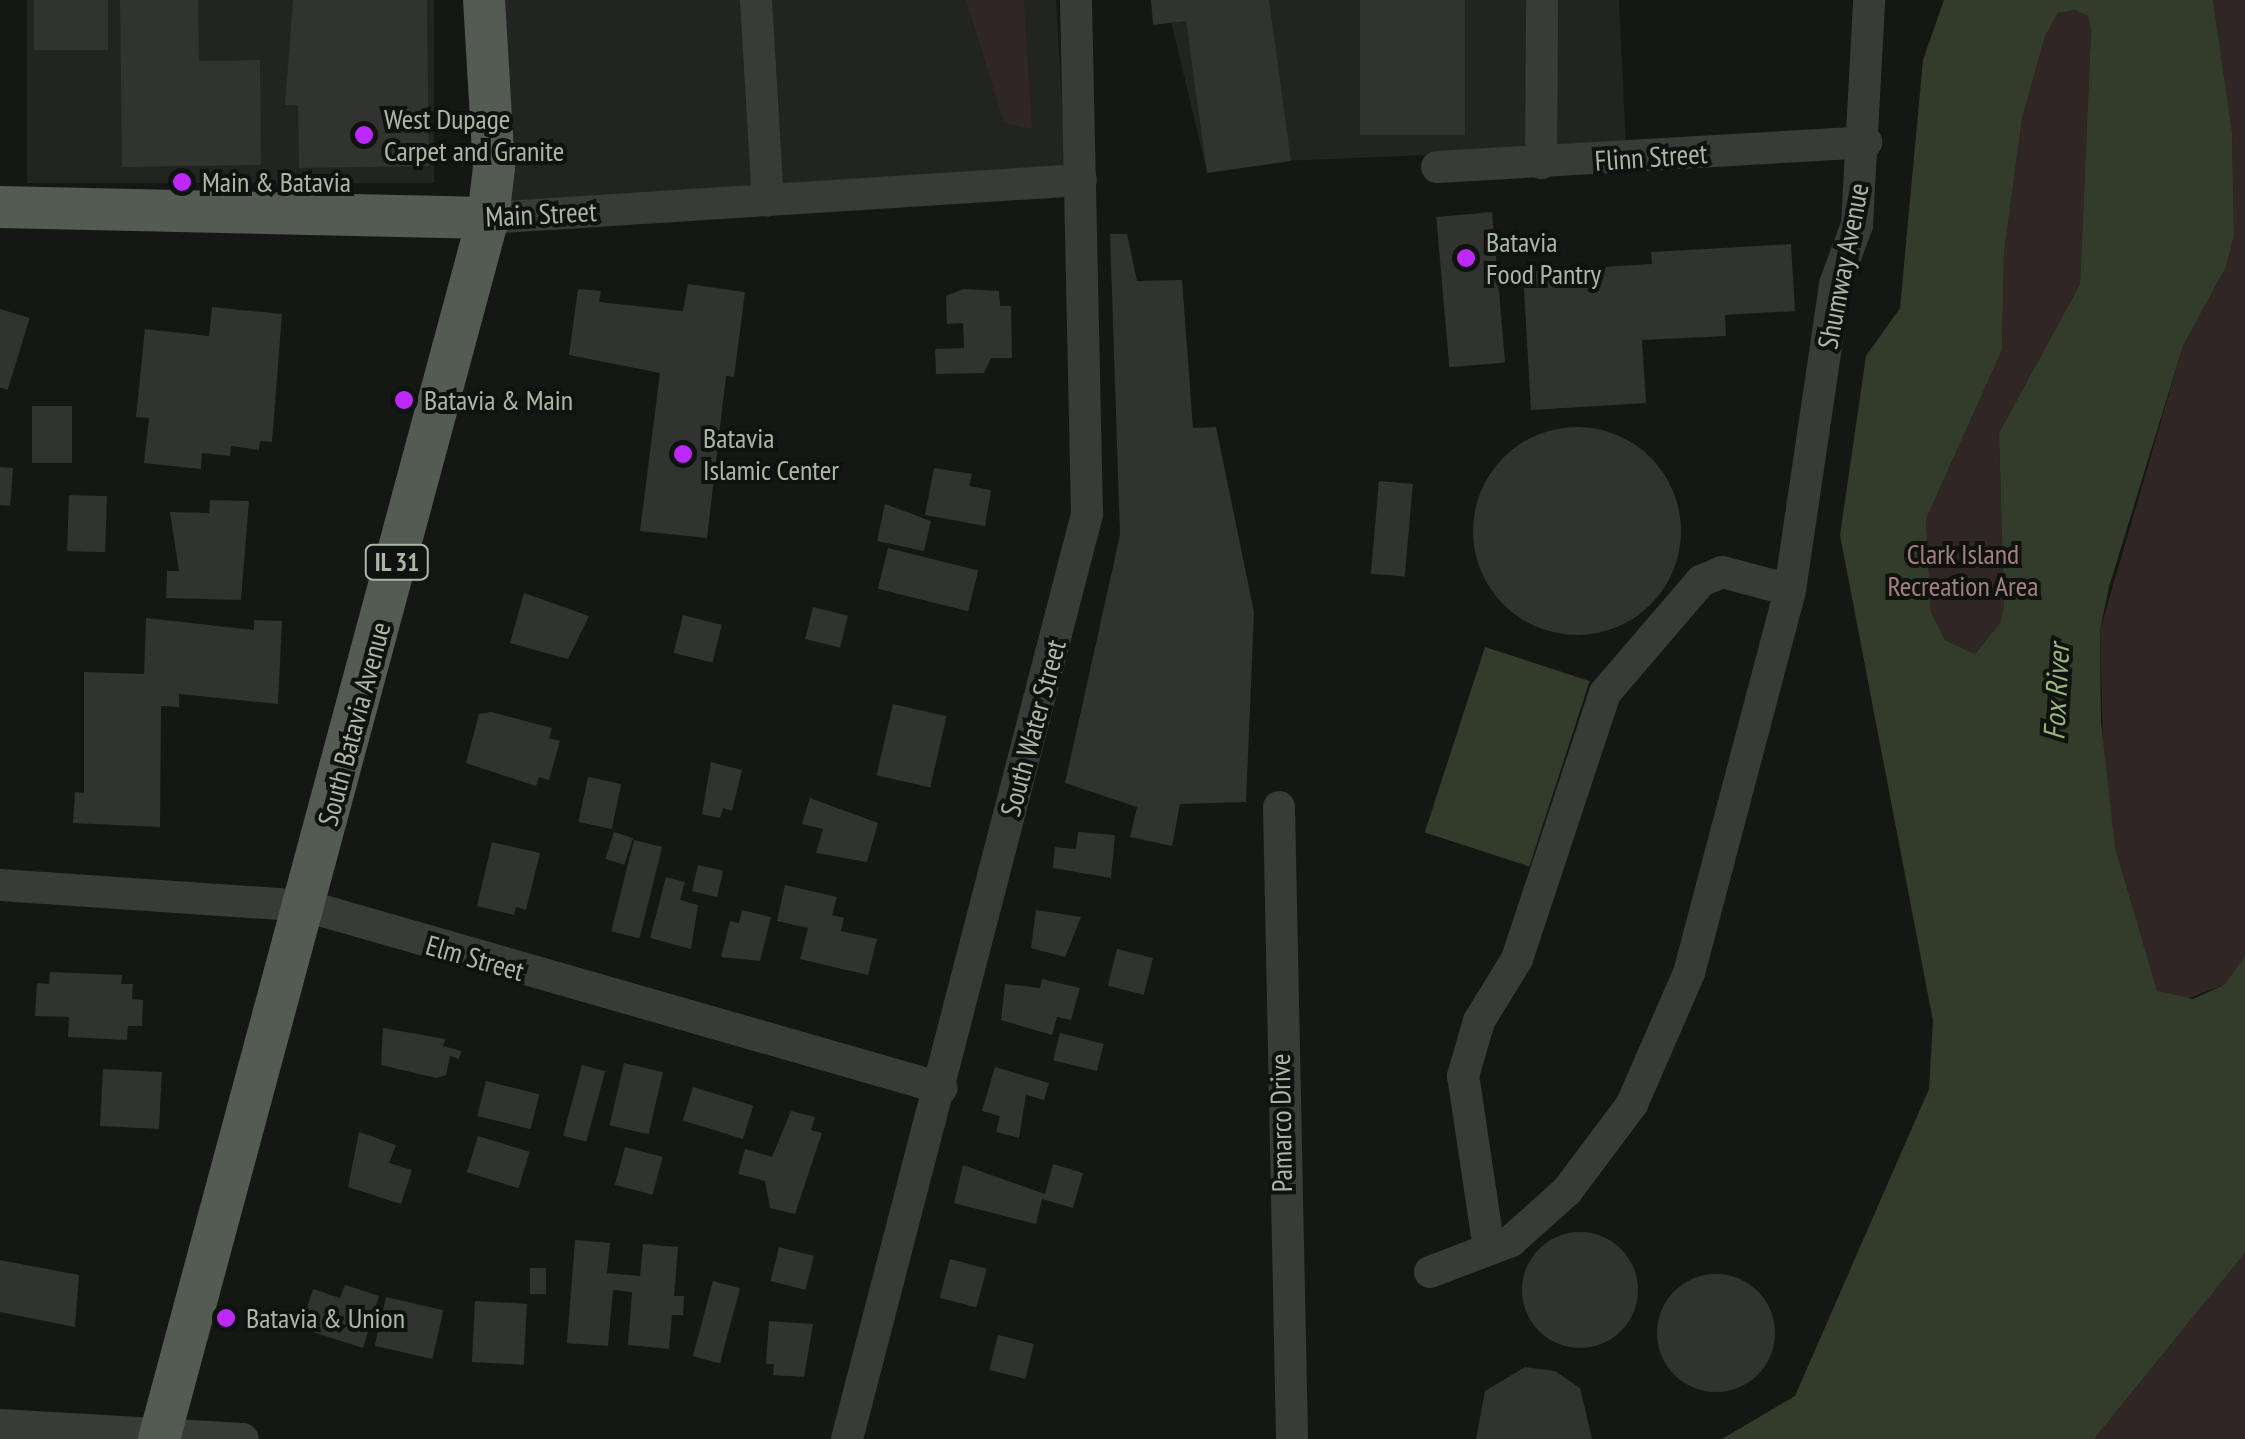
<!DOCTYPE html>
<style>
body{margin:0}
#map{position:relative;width:2245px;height:1439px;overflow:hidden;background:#151715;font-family:"PT Sans Narrow",sans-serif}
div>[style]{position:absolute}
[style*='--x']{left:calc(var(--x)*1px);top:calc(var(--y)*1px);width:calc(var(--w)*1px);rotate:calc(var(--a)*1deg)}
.built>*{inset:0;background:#212421;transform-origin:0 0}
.green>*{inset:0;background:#2f2625}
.water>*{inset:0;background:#333c2a;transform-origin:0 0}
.building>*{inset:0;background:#303330;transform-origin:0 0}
.round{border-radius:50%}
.minor>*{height:32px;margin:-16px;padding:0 16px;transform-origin:16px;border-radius:16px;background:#373c36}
.major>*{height:42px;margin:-21px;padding:0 21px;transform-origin:21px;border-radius:21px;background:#535b52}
.dots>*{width:28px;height:28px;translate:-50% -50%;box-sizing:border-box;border:5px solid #101210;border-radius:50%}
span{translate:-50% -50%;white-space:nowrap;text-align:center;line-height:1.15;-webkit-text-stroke:8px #101210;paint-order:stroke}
.shield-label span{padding:2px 8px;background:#101210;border:2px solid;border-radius:8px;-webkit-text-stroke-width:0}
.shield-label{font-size:25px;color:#abb8a6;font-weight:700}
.poi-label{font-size:28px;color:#abb8a6}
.left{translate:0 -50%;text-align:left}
.street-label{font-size:28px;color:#abb8a6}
.park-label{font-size:28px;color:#a4807c}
.water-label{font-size:30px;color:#97b57b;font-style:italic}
</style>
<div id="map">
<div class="built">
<div style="left:27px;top:0;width:407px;height:183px"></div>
<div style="clip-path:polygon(495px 0,1056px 0,1066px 171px,507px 210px)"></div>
<div style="clip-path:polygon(1166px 0,1619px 0,1626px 147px,1205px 164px)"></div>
</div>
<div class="green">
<div style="clip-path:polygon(966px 0,1024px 0,1032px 129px,1004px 123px)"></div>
<div style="clip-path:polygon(2213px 0,2245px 0,2245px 956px,2224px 985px,2181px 1001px,2157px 992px,2115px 847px,2104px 787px,2100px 630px,2183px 346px,2226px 267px,2234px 236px,2232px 131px)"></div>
<div style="clip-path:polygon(2075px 10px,2088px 16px,2091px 32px,2080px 284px,1999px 433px,2004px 604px,2000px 623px,1975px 654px,1945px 640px,1931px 612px,1926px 519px,2002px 350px,2004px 253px,2022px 119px,2045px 36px,2058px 13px)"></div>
<div style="clip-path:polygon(2245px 1253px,2245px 1439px,2094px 1439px)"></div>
</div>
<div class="water">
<div style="clip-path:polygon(evenodd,1944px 0,2213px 0,2232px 131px,2234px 236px,2226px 267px,2183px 346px,2109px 587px,2100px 630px,2101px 722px,2115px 847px,2157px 991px,2193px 999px,2224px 985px,2245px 956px,2245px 1253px,2094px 1439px,1722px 1439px,1795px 1396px,1929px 1089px,1933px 1021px,1840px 535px,1866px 356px,1900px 308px,1923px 60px,1944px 0,2075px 10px,2088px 16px,2091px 32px,2080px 284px,1999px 433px,2004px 604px,2000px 623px,1975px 654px,1945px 640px,1931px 612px,1926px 519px,2002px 350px,2004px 253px,2022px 119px,2045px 36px,2058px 13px,2075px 10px)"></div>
<div style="left:1485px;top:647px;width:110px;height:195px;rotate:18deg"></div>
</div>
<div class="building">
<div style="left:34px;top:0;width:74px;height:50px"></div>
<div style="clip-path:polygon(120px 0,198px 0,199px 61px,260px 60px,261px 165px,122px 167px)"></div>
<div style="clip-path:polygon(293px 0,427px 0,429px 166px,299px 168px,298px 105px,285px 105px)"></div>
<div style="clip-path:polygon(1151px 0,1269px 0,1291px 161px,1207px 173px,1186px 21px,1153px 25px)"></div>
<div style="left:1360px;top:0;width:105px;height:135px"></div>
<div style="left:1492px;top:212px;width:151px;height:56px;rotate:85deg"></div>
<div style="clip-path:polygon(1110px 234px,1127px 234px,1137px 281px,1182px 280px,1193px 428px,1216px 427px,1254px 612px,1246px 802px,1180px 804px,1172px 846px,1130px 837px,1137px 807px,1065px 783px,1120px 535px)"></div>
<div style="clip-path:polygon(1791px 244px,1795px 311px,1725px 315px,1726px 336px,1642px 340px,1646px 403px,1531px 410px,1523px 272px,1652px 264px,1651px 252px)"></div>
<div style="clip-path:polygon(688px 284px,745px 292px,734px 377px,726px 376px,707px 538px,640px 531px,660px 373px,569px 355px,578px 289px,601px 291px,599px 302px,683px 311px)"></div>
<div style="clip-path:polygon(963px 289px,999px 291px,1000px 306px,1011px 306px,1012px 358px,991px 358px,984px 373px,936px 374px,935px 349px,964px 348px,963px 323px,947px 324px,946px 296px)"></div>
<div style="clip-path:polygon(212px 307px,282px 314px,272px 442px,260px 441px,259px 450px,231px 446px,230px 456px,202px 453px,201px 469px,144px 463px,149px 418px,136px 417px,145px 329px,209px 336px)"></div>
<div style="left:0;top:309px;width:31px;height:75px;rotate:17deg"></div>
<div style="left:32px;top:406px;width:40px;height:57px"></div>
<div class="round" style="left:1473px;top:427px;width:208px;height:208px"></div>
<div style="left:0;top:467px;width:13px;height:38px;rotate:4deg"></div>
<div style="clip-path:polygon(934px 468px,972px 474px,969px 486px,991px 490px,985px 526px,925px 515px)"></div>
<div style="left:1379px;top:481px;width:34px;height:93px;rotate:5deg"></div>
<div style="left:69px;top:495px;width:38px;height:56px;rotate:2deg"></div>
<div style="clip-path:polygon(210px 500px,249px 501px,241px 600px,166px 598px,167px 571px,179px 571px,170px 512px,209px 513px)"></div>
<div style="clip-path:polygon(885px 504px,931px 521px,924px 551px,877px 541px)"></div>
<div style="left:888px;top:548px;width:93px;height:42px;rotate:14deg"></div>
<div style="clip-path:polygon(524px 593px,589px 616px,568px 659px,510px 643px)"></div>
<div style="left:813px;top:607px;width:36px;height:33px;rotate:14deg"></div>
<div style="left:683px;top:615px;width:40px;height:39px;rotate:14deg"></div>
<div style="clip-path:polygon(146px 618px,254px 630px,254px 620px,282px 621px,278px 704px,179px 694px,179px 707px,161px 706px,160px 827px,73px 823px,75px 792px,84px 793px,84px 672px,144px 674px)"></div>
<div style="left:893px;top:704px;width:55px;height:73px;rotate:13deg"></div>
<div style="clip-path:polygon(491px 712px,552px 728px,549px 738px,560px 741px,549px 780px,539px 777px,536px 786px,466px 763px,479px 714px)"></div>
<div style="clip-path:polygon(711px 762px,742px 770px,732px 811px,723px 808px,720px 818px,702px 814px)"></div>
<div style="left:588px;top:777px;width:34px;height:46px;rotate:12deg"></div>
<div style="clip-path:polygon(810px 798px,878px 823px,867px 862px,816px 853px,823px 829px,802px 824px)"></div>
<div style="left:614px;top:832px;width:20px;height:28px;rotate:18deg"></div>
<div style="clip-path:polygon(1078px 832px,1115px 835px,1111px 878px,1053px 868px,1055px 847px,1076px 849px)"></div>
<div style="left:634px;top:840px;width:29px;height:94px;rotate:14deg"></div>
<div style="clip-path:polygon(492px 842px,540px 853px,526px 910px,516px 907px,514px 915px,477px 906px)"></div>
<div style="left:698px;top:865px;width:26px;height:27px;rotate:13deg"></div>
<div style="clip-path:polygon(666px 877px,685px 882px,680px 900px,698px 905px,691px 949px,650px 938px)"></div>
<div style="clip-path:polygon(785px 885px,837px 897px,832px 915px,844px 918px,841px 931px,877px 939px,868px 975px,800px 959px,808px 928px,777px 921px)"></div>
<div style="clip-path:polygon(742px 910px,771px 917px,760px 961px,721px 957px,730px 921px,739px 923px)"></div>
<div style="clip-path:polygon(1036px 910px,1081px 917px,1065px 957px,1031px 948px)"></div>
<div style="left:1117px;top:949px;width:37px;height:38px;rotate:14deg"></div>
<div style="clip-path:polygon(50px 972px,122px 975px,121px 984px,133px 984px,132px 999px,143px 1000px,142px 1026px,128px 1026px,127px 1040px,68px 1037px,69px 1017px,35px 1016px,37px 983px,49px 984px)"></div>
<div style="clip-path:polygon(1042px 979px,1080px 988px,1071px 1020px,1057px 1017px,1052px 1035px,1001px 1020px,1005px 984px,1040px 988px)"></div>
<div style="clip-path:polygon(383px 1028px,445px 1039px,443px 1046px,461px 1051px,459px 1059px,450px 1056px,446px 1075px,436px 1078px,381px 1065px)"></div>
<div style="left:1060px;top:1033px;width:45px;height:28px;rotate:14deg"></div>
<div style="left:624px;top:1063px;width:40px;height:64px;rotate:13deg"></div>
<div style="left:582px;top:1065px;width:24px;height:73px;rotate:15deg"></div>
<div style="clip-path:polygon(995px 1067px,1049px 1083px,1044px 1100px,1026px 1095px,1019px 1138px,996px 1132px,1000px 1116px,982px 1111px)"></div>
<div style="left:103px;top:1069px;width:59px;height:57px;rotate:3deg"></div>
<div style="left:486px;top:1081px;width:55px;height:36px;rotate:14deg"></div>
<div style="left:693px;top:1087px;width:63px;height:35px;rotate:17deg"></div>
<div style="clip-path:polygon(791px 1111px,815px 1117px,811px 1130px,822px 1133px,795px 1214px,770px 1208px,765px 1181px,738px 1174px,745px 1149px,772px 1157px)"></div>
<div style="clip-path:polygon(359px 1132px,396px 1145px,389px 1163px,412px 1170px,401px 1204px,348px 1187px)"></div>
<div style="left:478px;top:1136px;width:54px;height:38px;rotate:17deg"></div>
<div style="left:625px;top:1147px;width:39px;height:39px;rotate:15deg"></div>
<div style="clip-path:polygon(1053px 1164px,1083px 1173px,1073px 1208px,1042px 1199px,1036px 1224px,954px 1203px,963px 1165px,1045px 1194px)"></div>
<div class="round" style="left:1522px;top:1232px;width:116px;height:116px"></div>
<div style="clip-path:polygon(575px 1240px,610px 1243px,607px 1273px,640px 1276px,643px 1244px,678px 1247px,674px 1296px,684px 1296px,683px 1315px,672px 1315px,669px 1349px,628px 1345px,632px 1292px,613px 1290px,608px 1346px,567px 1343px)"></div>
<div style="left:779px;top:1247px;width:36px;height:35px;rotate:14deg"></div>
<div style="left:950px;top:1259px;width:38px;height:40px;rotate:15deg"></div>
<div style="clip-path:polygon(0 1260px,79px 1275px,75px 1327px,0 1312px)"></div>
<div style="left:530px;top:1268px;width:16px;height:26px"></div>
<div class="round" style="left:1657px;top:1274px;width:118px;height:118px"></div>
<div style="left:713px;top:1281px;width:28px;height:78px;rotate:15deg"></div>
<div style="clip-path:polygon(345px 1285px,379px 1296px,363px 1348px,300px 1328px,313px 1289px,340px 1298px)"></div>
<div style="left:386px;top:1297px;width:59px;height:50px;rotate:13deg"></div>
<div style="left:475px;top:1301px;width:52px;height:61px;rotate:3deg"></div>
<div style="clip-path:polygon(769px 1321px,813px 1324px,804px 1377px,773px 1375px,774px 1364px,766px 1364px)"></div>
<div style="left:998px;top:1335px;width:37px;height:36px;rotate:14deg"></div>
<div style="clip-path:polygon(1525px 1367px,1555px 1371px,1580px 1388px,1592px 1439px,1476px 1439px,1485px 1391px)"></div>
</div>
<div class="minor">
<div style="--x:756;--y:0;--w:201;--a:86.6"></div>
<div style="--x:1541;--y:163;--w:163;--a:-89.6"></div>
<div style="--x:1437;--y:167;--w:430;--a:-3.3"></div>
<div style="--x:488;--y:218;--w:594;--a:-3.67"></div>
<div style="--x:1279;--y:807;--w:632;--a:88.82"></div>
<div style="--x:0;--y:885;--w:307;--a:3.9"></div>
<div style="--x:306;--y:906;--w:661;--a:15.99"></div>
<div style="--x:1489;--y:1249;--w:175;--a:-98.5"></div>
<div style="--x:1463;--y:1076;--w:57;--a:-73.8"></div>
<div style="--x:1479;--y:1021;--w:73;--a:-58.5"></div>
<div style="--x:1517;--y:959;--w:280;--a:-71.7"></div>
<div style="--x:1605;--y:693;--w:148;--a:-49.4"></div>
<div style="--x:1701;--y:581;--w:23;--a:-23"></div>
<div style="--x:1722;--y:572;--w:70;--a:14.8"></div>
<div style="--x:1430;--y:1272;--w:87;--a:-20.9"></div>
<div style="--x:1511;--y:1241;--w:75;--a:-41.8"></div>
<div style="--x:1567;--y:1191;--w:109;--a:-53.2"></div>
<div style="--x:1632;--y:1104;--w:143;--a:-66.5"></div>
<div style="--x:1689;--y:973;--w:396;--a:-75.2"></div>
<div style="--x:1790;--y:590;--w:309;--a:-81.6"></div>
<div style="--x:1835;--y:284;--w:63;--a:-69.6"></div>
<div style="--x:1857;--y:225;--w:225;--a:-86.9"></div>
<div style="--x:0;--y:1425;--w:243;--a:3.3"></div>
<div style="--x:847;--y:1439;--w:956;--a:-75.45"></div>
<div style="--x:1087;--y:514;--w:514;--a:-91.23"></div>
</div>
<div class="major">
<div style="--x:0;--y:207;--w:488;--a:1.3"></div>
<div style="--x:159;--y:1439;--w:1265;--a:-74.92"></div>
<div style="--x:488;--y:218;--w:50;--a:-83.2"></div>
<div style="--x:494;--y:168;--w:168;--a:-93.4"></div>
</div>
<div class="dots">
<div style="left:364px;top:135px;background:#bd29fb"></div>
<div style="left:182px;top:182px;background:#bd29fb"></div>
<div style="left:1466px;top:258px;background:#bd29fb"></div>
<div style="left:404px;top:400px;background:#bd29fb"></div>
<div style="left:683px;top:454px;background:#bd29fb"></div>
<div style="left:226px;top:1318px;background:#bd29fb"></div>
</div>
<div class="shield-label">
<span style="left:397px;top:562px">IL 31</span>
</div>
<div class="poi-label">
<span class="left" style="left:384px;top:135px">West Dupage<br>Carpet and Granite</span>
<span class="left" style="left:202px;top:182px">Main &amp; Batavia</span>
<span class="left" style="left:1486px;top:258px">Batavia<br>Food Pantry</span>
<span class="left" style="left:424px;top:400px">Batavia &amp; Main</span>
<span class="left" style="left:703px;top:454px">Batavia<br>Islamic Center</span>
<span class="left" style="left:246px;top:1318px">Batavia &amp; Union</span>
</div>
<div class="street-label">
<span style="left:1651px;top:157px;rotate:-4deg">Flinn Street</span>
<span style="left:541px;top:214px;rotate:-3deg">Main Street</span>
<span style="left:1843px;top:266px;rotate:-79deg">Shumway Avenue</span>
<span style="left:354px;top:724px;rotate:-75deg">South Batavia Avenue</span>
<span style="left:1033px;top:728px;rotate:-75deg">South Water Street</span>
<span style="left:475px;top:958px;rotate:16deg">Elm Street</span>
<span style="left:1281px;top:1123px;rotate:-91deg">Pamarco Drive</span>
</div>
<div class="park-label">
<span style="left:1963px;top:570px">Clark Island<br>Recreation Area</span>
</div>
<div class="water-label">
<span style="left:2056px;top:692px;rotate:-87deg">Fox River</span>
</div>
</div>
